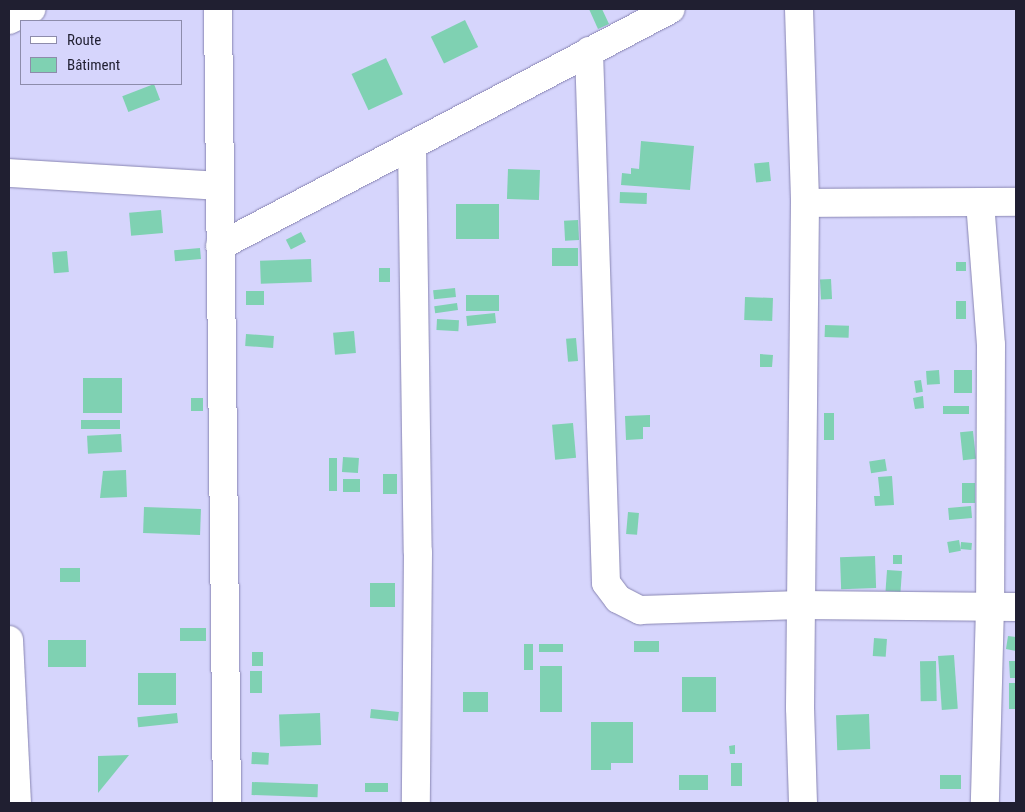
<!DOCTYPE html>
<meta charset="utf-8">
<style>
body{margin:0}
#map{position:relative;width:1025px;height:812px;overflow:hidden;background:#d6d5fc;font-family:"Roboto Condensed",sans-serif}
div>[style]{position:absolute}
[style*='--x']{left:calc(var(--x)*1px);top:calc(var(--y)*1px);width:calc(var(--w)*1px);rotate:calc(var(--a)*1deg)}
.building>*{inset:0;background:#7fd1b2;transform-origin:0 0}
.roads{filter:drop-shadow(0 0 1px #8885b2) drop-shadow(0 0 1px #8885b2)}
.minor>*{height:28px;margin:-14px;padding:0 14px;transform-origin:14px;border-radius:14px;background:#fff}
span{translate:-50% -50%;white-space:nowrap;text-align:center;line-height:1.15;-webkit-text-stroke:5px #d6d5fc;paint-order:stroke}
.frame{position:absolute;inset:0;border:10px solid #201f31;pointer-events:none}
.legend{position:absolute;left:20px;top:20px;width:162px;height:65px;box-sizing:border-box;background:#d6d5fc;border:1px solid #8d8cab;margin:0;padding:6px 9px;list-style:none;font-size:15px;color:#201f31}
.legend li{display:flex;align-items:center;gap:10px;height:25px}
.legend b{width:25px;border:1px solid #8d8cab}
</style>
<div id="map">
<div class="building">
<div style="clip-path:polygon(589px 9px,602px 9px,609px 24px,598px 29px)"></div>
<div style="left:465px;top:20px;width:30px;height:38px;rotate:64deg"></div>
<div style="left:386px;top:58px;width:40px;height:38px;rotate:65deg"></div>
<div style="left:154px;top:84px;width:17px;height:34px;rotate:69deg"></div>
<div style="clip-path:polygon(641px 141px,694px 146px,690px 190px,621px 185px,622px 173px,631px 174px,631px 168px,639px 169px)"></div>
<div style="left:769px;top:162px;width:19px;height:15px;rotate:84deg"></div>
<div style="left:508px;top:169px;width:32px;height:30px;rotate:2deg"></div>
<div style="left:620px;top:192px;width:27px;height:11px;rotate:2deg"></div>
<div style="left:499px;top:204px;width:35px;height:43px;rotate:90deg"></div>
<div style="left:161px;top:210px;width:23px;height:32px;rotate:85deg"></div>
<div style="left:578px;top:220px;width:20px;height:14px;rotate:87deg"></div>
<div style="left:301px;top:232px;width:11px;height:17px;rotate:63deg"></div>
<div style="left:200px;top:248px;width:11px;height:26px;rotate:85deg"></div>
<div style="left:552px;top:248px;width:26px;height:18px"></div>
<div style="left:67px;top:251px;width:21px;height:15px;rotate:85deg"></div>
<div style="left:311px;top:259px;width:23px;height:51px;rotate:88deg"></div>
<div style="left:956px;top:262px;width:10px;height:9px"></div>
<div style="left:379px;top:268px;width:11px;height:14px"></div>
<div style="left:831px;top:279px;width:20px;height:11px;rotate:87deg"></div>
<div style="left:455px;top:288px;width:9px;height:22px;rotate:84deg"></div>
<div style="left:246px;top:291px;width:18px;height:14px"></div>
<div style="left:499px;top:295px;width:16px;height:33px;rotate:90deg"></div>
<div style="left:745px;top:297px;width:28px;height:23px;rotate:2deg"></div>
<div style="left:966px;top:301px;width:18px;height:10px;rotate:90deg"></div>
<div style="left:457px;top:303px;width:7px;height:23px;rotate:82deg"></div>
<div style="left:495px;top:313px;width:10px;height:29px;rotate:84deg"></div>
<div style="left:437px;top:319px;width:22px;height:11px;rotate:3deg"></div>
<div style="left:825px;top:325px;width:24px;height:12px;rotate:2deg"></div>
<div style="left:354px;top:331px;width:22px;height:21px;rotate:85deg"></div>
<div style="left:246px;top:334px;width:28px;height:12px;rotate:4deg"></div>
<div style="left:576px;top:338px;width:23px;height:10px;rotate:85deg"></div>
<div style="clip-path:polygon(760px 354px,773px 355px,772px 367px,760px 367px)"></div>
<div style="left:939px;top:370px;width:14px;height:13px;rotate:86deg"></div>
<div style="left:954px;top:370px;width:18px;height:23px"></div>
<div style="left:83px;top:378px;width:39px;height:35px"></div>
<div style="left:921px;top:380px;width:12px;height:7px;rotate:81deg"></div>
<div style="clip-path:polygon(923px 396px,924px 408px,915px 409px,913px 398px)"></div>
<div style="left:191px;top:398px;width:12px;height:13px"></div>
<div style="left:969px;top:406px;width:8px;height:26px;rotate:90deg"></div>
<div style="left:824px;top:413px;width:10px;height:27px"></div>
<div style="clip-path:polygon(650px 415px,650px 427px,643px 427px,643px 439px,626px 440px,625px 416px)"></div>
<div style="left:120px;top:420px;width:9px;height:39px;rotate:90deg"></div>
<div style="left:573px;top:423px;width:35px;height:21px;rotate:85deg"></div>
<div style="left:973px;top:431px;width:28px;height:13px;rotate:84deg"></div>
<div style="left:121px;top:434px;width:18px;height:34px;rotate:87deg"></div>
<div style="left:343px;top:457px;width:16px;height:15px;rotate:4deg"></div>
<div style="left:329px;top:458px;width:8px;height:33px"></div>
<div style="left:885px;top:459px;width:12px;height:16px;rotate:81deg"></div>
<div style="clip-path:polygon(126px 470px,127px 497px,100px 498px,103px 471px)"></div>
<div style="left:397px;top:474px;width:20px;height:14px;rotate:90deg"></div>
<div style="clip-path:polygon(892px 476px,894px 505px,875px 506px,874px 496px,880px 496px,878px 477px)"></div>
<div style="left:343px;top:479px;width:17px;height:13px"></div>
<div style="left:962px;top:483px;width:13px;height:20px"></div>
<div style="left:971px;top:506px;width:12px;height:23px;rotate:85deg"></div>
<div style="left:144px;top:507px;width:57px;height:26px;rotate:2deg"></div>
<div style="left:628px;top:512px;width:11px;height:22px;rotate:5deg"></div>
<div style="left:959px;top:540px;width:11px;height:12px;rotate:80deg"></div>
<div style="left:961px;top:542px;width:11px;height:7px;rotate:5deg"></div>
<div style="left:893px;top:555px;width:9px;height:9px"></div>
<div style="left:875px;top:556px;width:32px;height:35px;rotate:88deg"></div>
<div style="left:60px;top:568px;width:20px;height:14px"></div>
<div style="left:887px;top:570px;width:15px;height:21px;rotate:4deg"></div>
<div style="left:370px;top:583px;width:25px;height:24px"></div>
<div style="left:180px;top:628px;width:26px;height:13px"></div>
<div style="clip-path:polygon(1008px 636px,1016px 637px,1016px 651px,1006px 649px)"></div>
<div style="left:874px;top:638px;width:13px;height:18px;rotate:4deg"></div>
<div style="left:48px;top:640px;width:38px;height:27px"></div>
<div style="left:659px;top:641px;width:11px;height:25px;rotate:90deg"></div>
<div style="left:524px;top:644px;width:9px;height:26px"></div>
<div style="left:539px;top:644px;width:24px;height:8px"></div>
<div style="left:252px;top:652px;width:11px;height:14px"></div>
<div style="left:954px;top:655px;width:54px;height:16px;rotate:86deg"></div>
<div style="left:936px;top:661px;width:40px;height:16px;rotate:89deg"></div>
<div style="clip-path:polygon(1009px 661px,1016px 661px,1016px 678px,1010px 678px)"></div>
<div style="left:540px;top:666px;width:22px;height:46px"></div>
<div style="left:262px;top:671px;width:22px;height:12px;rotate:90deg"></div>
<div style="left:176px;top:673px;width:32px;height:38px;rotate:90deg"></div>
<div style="left:682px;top:677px;width:34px;height:35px"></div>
<div style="left:1009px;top:683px;width:7px;height:26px"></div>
<div style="left:463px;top:692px;width:25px;height:20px"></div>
<div style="left:371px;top:709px;width:28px;height:9px;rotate:6deg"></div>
<div style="left:177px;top:713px;width:10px;height:40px;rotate:84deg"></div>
<div style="left:320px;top:713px;width:32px;height:41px;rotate:88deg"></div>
<div style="left:869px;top:714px;width:35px;height:33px;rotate:88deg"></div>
<div style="clip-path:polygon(591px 722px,633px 722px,633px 763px,611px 763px,611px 770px,591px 770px)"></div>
<div style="clip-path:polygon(735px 745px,735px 754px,730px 754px,729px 746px)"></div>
<div style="left:252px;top:752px;width:17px;height:12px;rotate:3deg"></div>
<div style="clip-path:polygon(129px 755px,98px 793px,98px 756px)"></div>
<div style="left:731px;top:763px;width:11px;height:23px"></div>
<div style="left:708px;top:775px;width:15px;height:29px;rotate:90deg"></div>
<div style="left:961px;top:775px;width:14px;height:21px;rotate:90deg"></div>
<div style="left:252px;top:782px;width:66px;height:13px;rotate:2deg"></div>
<div style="left:388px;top:783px;width:9px;height:23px;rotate:90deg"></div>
</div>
<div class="roads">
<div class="minor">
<div style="--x:218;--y:9;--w:794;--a:89.35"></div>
<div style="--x:799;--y:9;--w:194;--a:88.2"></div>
<div style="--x:805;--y:203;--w:505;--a:90.57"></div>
<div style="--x:800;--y:708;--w:95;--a:88.2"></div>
<div style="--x:9;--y:20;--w:25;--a:-26"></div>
<div style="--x:589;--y:51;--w:532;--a:88.17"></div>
<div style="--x:606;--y:583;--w:20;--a:53"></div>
<div style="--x:618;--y:599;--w:25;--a:27"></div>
<div style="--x:640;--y:610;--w:161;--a:-1.8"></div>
<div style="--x:801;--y:605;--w:215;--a:0.5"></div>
<div style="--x:412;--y:145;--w:407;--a:89.2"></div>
<div style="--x:418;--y:552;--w:251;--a:90.5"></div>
<div style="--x:9;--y:173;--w:210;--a:3.5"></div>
<div style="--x:980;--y:202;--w:143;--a:85.6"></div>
<div style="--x:991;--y:345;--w:261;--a:90.2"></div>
<div style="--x:990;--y:606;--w:197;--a:91.5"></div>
<div style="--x:805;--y:203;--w:211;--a:-0.3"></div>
<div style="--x:220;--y:246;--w:509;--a:-27.72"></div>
<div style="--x:9;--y:640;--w:163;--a:87.2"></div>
</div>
</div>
<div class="frame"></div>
<ul class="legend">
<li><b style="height:6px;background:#fff"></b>Route</li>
<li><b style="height:14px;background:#7fd1b2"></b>Bâtiment</li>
</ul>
</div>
